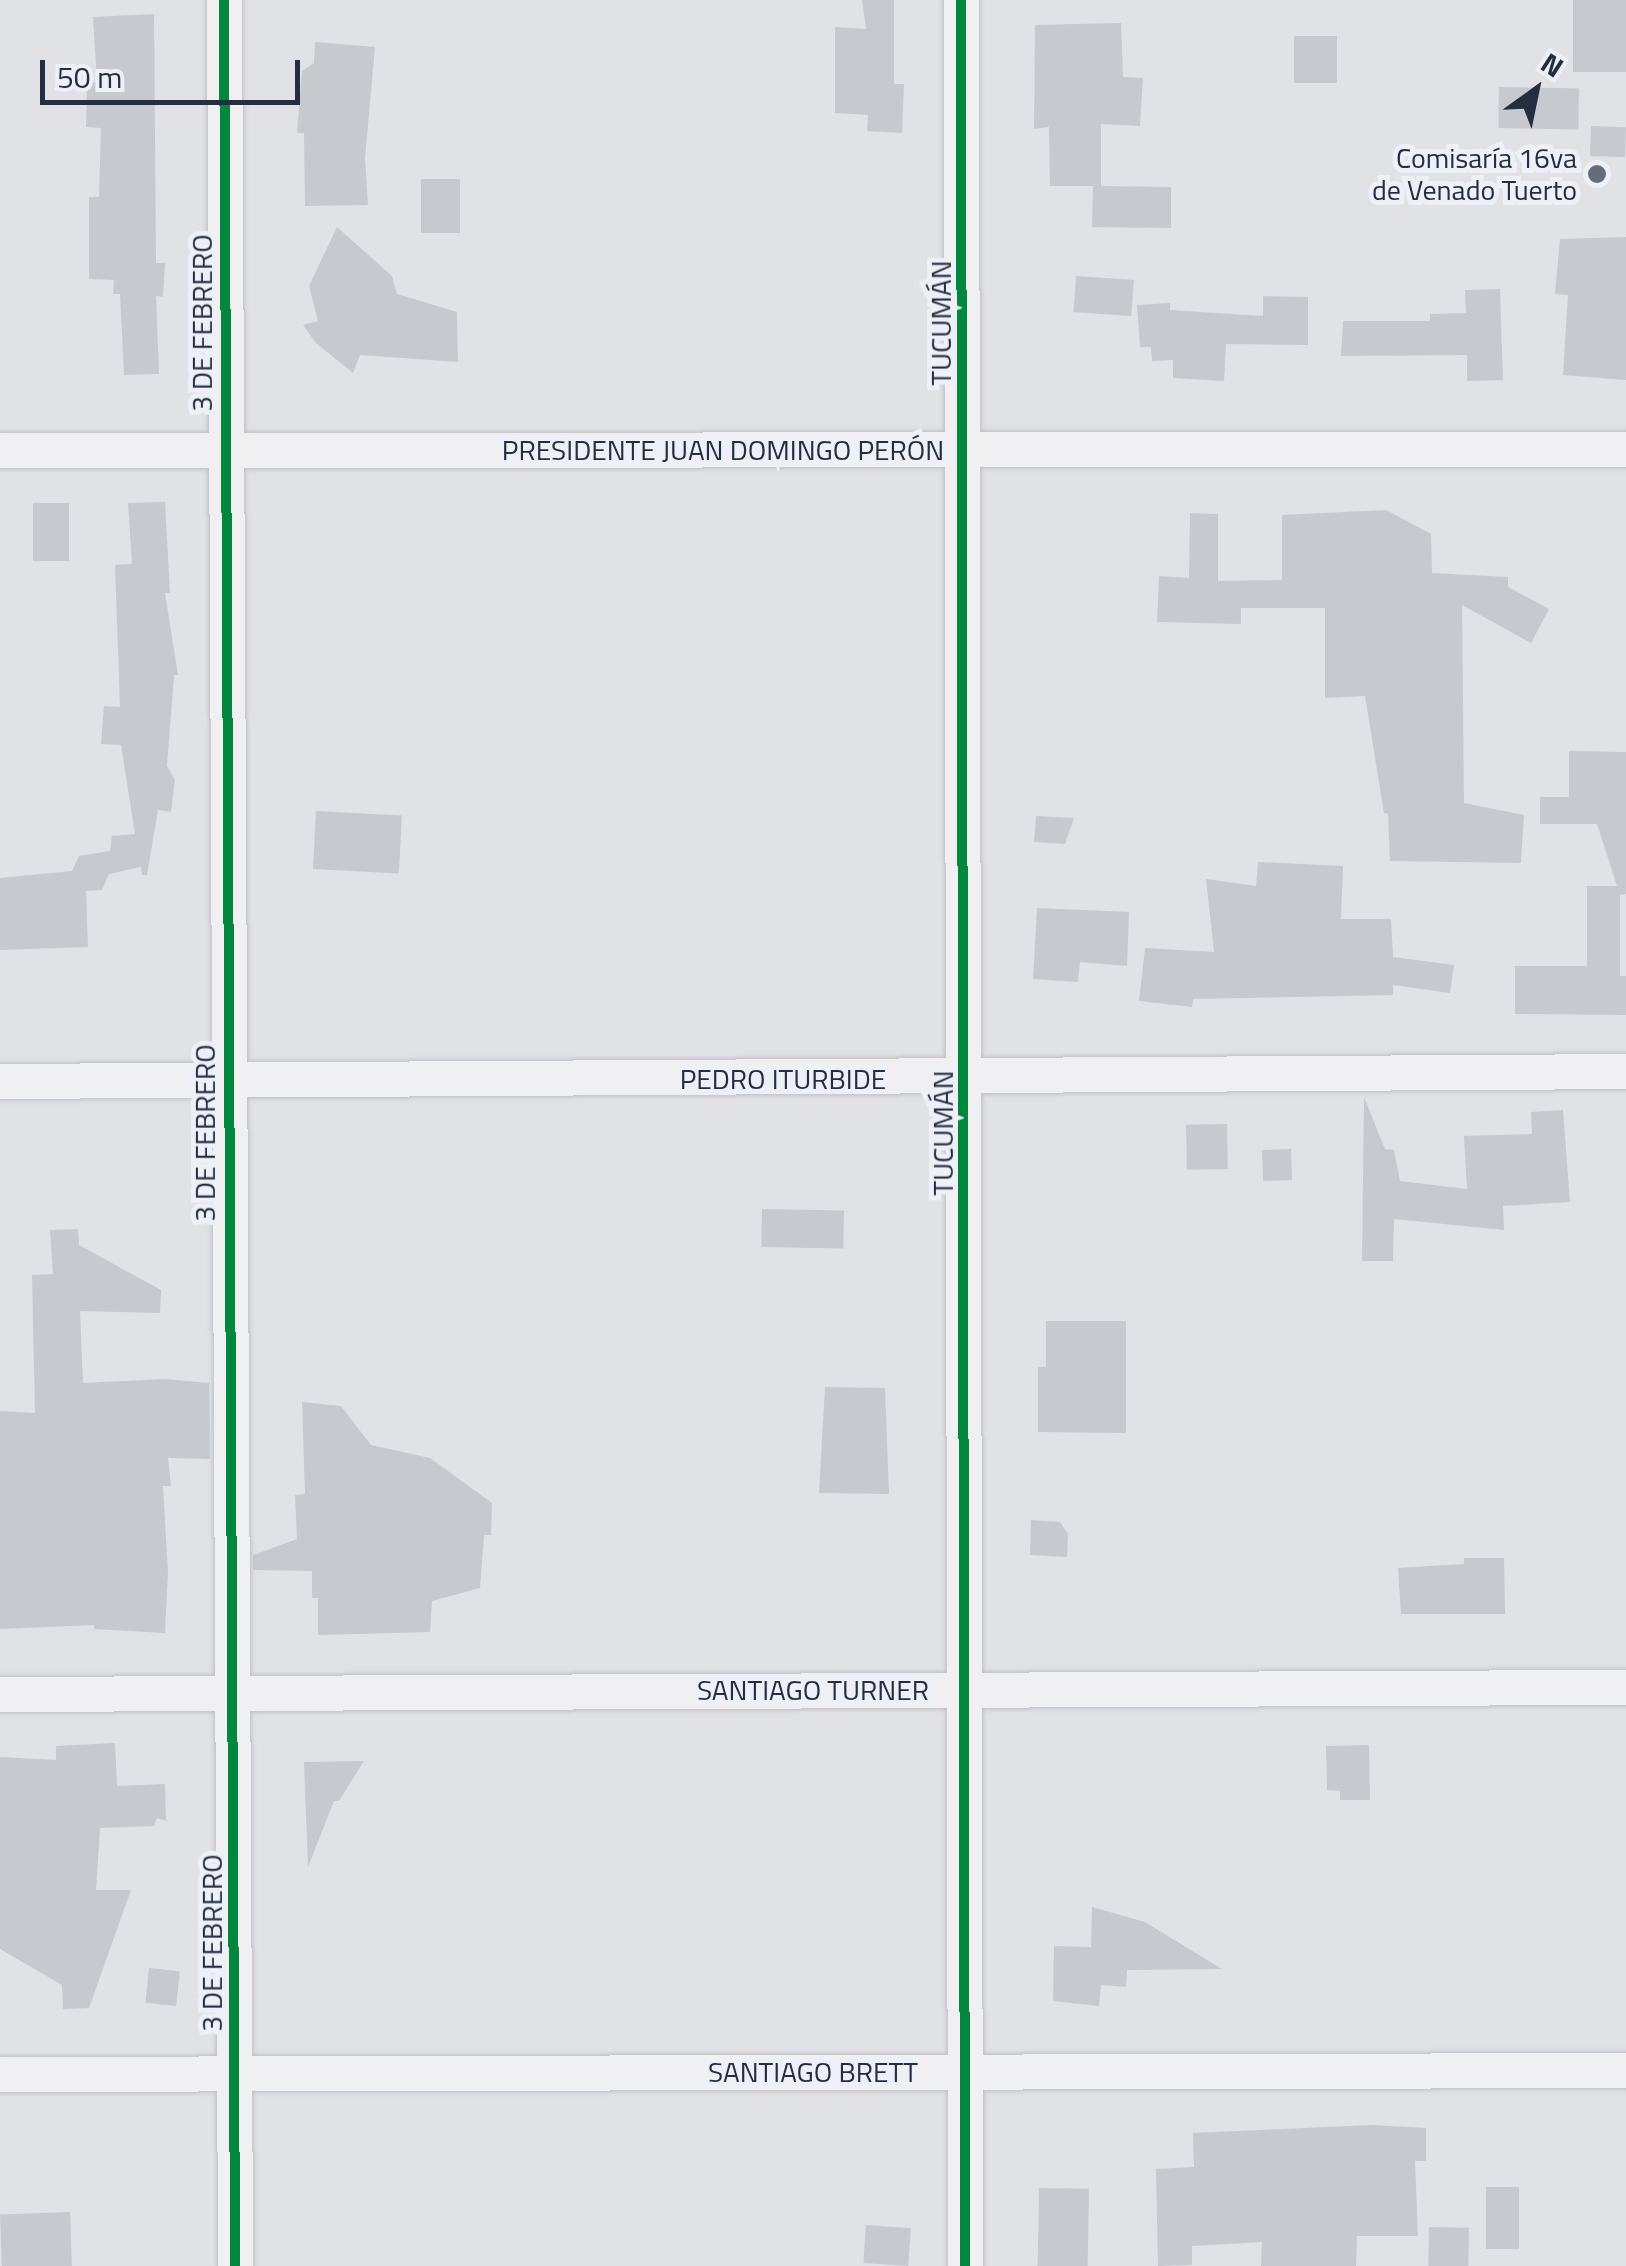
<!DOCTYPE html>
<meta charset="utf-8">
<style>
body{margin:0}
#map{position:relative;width:1626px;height:2266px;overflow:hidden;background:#e1e2e6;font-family:"Titillium Web",sans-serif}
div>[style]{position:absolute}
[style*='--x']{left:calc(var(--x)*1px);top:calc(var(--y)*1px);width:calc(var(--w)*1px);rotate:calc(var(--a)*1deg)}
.building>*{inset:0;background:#c6c9cd;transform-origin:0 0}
.roads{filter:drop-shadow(0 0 2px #bfc0c4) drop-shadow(0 0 2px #bfc0c4)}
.street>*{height:35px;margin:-17.5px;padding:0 17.5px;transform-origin:17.5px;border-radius:17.5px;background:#f0f0f3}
.cycleway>*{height:10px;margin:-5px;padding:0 5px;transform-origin:5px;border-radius:5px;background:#00873e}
.dots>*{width:28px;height:28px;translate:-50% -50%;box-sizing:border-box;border:5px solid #edf0f6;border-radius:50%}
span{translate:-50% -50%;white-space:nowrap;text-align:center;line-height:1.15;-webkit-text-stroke:10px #edf0f6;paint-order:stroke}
.poi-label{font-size:28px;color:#252d41}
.right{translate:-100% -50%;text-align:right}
.street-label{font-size:28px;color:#252d41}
.north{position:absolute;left:1486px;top:40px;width:100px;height:100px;-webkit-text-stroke:8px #edf0f6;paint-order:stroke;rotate:33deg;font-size:28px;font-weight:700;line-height:40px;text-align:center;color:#252d41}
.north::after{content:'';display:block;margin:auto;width:35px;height:45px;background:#252d41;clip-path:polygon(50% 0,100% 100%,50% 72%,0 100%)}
.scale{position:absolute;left:40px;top:60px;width:260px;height:45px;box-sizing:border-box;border:5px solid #252d41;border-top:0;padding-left:12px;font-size:30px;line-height:35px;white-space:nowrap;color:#252d41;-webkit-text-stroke:8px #edf0f6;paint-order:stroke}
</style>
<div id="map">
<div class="building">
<div style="clip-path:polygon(862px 0,894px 0,894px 84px,904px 84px,902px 133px,867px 131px,868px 115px,835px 113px,835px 27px,866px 29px)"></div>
<div style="left:1573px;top:0;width:53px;height:72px"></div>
<div style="clip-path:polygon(154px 14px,156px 263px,165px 263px,163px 297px,156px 296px,159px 374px,124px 375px,120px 294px,113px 294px,114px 280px,89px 279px,89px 197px,99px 197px,101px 128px,86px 127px,87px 82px,97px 82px,93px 17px)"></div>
<div style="clip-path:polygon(1121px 23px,1123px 77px,1143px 78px,1140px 126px,1101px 124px,1101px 186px,1171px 187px,1171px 228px,1092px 227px,1093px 186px,1050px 186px,1049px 127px,1034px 129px,1035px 25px)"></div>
<div style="left:1294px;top:36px;width:43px;height:47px"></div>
<div style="clip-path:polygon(315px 42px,375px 47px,365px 158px,368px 205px,305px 206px,304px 133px,297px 133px,302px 71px,314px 63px)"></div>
<div style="left:1499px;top:87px;width:80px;height:41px;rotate:1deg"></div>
<div style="left:1591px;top:126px;width:35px;height:30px;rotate:2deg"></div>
<div style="left:421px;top:179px;width:39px;height:54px"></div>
<div style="clip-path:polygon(337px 227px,392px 276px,397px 294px,457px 312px,458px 362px,360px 355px,353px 373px,316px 343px,303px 325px,318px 321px,309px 286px)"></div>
<div style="clip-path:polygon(1626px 237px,1626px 380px,1563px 375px,1568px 295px,1555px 294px,1560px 239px)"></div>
<div style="left:1076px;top:276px;width:58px;height:36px;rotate:4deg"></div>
<div style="clip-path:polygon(1500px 289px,1503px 380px,1467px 381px,1467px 355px,1341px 356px,1343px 321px,1430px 321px,1430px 314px,1466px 313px,1465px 290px)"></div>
<div style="clip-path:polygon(1263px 296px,1308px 297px,1308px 345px,1226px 344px,1224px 381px,1173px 378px,1173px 360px,1152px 361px,1151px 347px,1140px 347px,1137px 305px,1170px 303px,1170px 310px,1263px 316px)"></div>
<div style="clip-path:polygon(165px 502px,170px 593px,165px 593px,178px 675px,174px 675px,167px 766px,175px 780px,171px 812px,158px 810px,147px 875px,142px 875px,141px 867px,109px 874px,102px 890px,86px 891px,88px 947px,0 950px,0 878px,72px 871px,79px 856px,110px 851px,112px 836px,135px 834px,121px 745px,101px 744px,104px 706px,120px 707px,115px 565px,132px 564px,128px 503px)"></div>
<div style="left:33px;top:503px;width:36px;height:58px"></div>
<div style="clip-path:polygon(1386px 510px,1431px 534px,1432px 573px,1508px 577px,1508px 587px,1549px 609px,1531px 643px,1462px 605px,1464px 803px,1524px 815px,1521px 863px,1390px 861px,1388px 814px,1384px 813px,1365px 696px,1325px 698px,1325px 608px,1241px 608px,1241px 624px,1157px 622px,1159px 576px,1189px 578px,1190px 513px,1218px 514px,1218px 581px,1282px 580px,1282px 515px)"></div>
<div style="clip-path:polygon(1569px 751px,1626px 752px,1626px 894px,1620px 895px,1620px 976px,1626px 976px,1626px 1015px,1515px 1014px,1515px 966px,1587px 966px,1587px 886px,1617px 886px,1597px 824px,1540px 824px,1540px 797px,1569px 797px)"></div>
<div style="left:316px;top:811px;width:86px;height:58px;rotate:3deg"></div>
<div style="clip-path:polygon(1036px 816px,1074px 818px,1065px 844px,1034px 842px)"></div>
<div style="clip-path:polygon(1258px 862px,1343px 866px,1341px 919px,1391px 919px,1393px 957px,1454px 965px,1450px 993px,1393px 985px,1393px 995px,1193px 999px,1192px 1007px,1139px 1001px,1145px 948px,1214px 952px,1206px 879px,1256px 886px)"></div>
<div style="clip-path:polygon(1037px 908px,1129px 912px,1127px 966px,1080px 962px,1078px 982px,1033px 979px)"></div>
<div style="clip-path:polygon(1364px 1097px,1385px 1149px,1394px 1150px,1400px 1181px,1467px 1189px,1464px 1136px,1532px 1134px,1531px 1112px,1563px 1110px,1570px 1202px,1503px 1206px,1504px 1230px,1394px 1219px,1393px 1261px,1362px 1261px)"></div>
<div style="left:1227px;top:1124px;width:45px;height:41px;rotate:89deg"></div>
<div style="left:1291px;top:1149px;width:31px;height:29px;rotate:88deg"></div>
<div style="left:762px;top:1209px;width:82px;height:38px;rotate:1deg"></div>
<div style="clip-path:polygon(78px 1229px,79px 1245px,161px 1290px,160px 1313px,80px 1311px,83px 1383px,165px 1379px,209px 1383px,210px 1459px,168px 1458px,171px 1486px,163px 1486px,168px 1572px,165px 1633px,94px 1629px,94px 1625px,0 1629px,0 1411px,35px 1413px,32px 1275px,53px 1274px,50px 1230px)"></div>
<div style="clip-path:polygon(1046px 1321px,1126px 1321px,1126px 1433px,1038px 1432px,1038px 1367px,1046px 1367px)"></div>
<div style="clip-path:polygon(825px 1387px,885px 1388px,889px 1494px,819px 1493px)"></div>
<div style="clip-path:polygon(302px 1402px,341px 1406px,371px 1445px,430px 1458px,492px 1503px,491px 1535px,484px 1535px,480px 1588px,432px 1601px,430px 1632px,318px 1635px,318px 1598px,312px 1598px,312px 1571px,253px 1570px,253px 1555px,297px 1539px,295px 1495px,305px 1494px)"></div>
<div style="clip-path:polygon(1031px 1520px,1060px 1522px,1068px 1534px,1067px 1557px,1030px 1555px)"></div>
<div style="clip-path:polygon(1464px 1558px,1504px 1558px,1505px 1614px,1401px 1614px,1398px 1568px,1464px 1564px)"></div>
<div style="clip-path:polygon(115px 1743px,117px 1786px,165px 1784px,166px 1821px,157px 1818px,154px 1826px,100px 1828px,96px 1890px,131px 1890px,89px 2008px,63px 2009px,62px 1985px,0 1949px,0 1757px,56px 1760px,56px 1746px)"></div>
<div style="clip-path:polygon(1369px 1745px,1370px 1800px,1340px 1800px,1340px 1791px,1327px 1790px,1326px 1746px)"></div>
<div style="clip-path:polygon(364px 1761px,339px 1801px,334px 1801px,308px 1867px,304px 1762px)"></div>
<div style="clip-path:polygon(1092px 1907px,1145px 1922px,1222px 1969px,1127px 1970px,1126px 1987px,1101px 1985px,1099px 2006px,1053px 2001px,1054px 1946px,1091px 1947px)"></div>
<div style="left:149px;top:1968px;width:31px;height:35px;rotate:6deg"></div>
<div style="clip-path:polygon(1373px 2125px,1426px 2128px,1426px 2161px,1415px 2161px,1418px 2236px,1357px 2236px,1356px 2266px,1261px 2266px,1262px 2242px,1192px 2246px,1192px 2265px,1158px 2266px,1156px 2169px,1194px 2167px,1193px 2133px)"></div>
<div style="left:1486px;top:2187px;width:33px;height:62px"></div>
<div style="left:1039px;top:2188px;width:50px;height:78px;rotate:1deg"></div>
<div style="left:70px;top:2212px;width:54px;height:70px;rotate:88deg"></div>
<div style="left:866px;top:2225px;width:45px;height:38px;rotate:4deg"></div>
<div style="left:1429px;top:2227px;width:40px;height:39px;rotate:1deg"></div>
</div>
<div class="roads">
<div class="street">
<div style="--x:224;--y:0;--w:2266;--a:89.72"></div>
<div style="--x:961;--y:0;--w:2266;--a:89.9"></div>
<div style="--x:0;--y:450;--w:1626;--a:-0.04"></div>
<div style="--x:0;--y:1081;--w:1626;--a:-0.35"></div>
<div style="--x:0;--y:1694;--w:1626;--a:-0.25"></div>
<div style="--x:0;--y:2074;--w:1626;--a:-0.14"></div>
</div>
</div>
<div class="cycleway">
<div style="--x:224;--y:0;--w:2266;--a:89.72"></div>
<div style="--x:961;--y:0;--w:2266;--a:89.9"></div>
</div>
<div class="dots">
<div style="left:1597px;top:174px;background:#676c7b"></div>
</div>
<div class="poi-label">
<span class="right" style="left:1577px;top:174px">Comisaría 16va<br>de Venado Tuerto</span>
</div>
<div class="street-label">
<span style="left:202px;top:323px;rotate:-90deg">3 DE FEBRERO</span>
<span style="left:941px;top:323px;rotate:-90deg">TUCUMÁN</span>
<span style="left:723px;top:450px">PRESIDENTE JUAN DOMINGO PERÓN</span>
<span style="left:783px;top:1079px">PEDRO ITURBIDE</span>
<span style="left:205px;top:1133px;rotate:-90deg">3 DE FEBRERO</span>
<span style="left:943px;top:1133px;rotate:-90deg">TUCUMÁN</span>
<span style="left:813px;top:1690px">SANTIAGO TURNER</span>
<span style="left:212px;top:1943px;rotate:-90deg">3 DE FEBRERO</span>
<span style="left:813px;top:2072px">SANTIAGO BRETT</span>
</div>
<div class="north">N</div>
<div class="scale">50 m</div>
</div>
